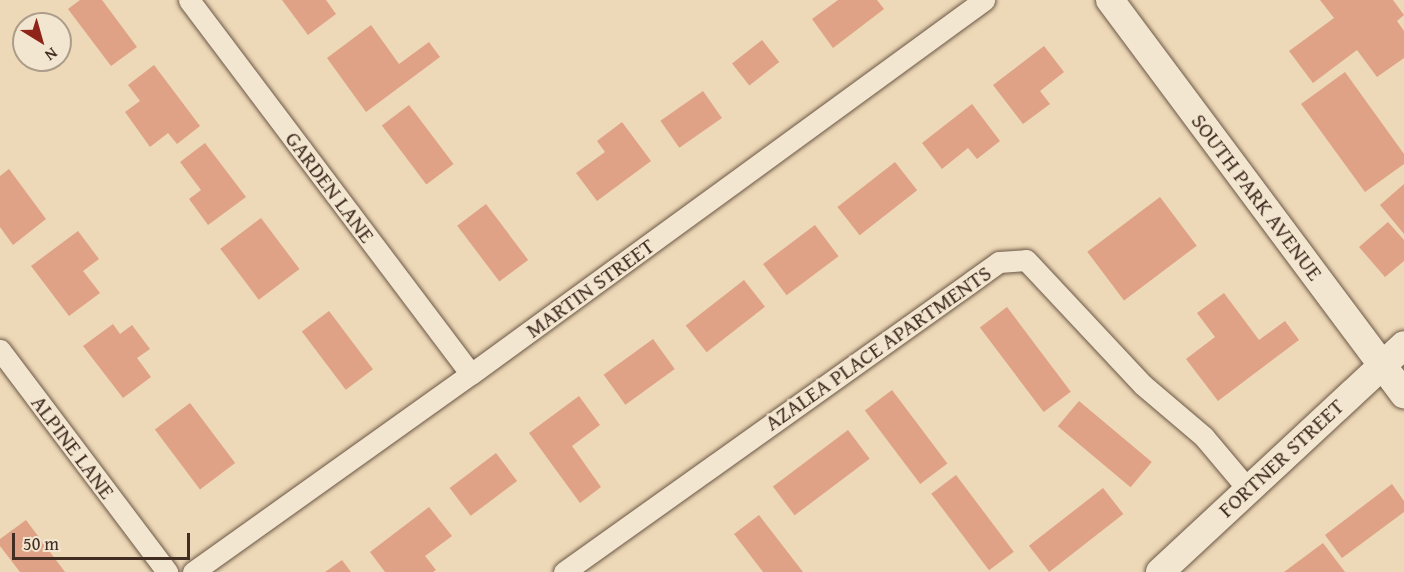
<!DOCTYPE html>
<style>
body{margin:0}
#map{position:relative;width:1404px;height:572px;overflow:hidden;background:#edd8b7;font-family:"Gentium Book Plus",serif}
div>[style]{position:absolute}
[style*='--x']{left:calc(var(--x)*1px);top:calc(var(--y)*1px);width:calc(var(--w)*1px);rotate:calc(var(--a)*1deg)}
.building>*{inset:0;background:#dfa286;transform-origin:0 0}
.roads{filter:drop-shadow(0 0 2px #6c5846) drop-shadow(0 0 2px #6c5846)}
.street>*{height:21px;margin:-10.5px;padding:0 10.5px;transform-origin:10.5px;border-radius:10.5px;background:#f3e6d0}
.secondary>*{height:28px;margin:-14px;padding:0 14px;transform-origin:14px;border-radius:14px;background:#f3e6d0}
span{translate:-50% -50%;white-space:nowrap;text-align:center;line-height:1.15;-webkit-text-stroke:4.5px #f3e6d0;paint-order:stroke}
.street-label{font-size:22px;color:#412d21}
.north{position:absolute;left:12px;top:12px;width:60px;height:60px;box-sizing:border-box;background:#f3e6d0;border:2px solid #ac9c8a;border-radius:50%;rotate:143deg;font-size:16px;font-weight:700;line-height:24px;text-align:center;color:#412d21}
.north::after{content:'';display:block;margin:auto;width:21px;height:27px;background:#8f2418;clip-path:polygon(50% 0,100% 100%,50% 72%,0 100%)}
.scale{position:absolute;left:12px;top:533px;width:178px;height:27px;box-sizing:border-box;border:3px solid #412d21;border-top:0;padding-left:8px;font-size:18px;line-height:21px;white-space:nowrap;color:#412d21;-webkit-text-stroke:4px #f3e6d0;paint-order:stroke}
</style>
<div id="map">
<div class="building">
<div style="clip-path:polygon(80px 0,102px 0,137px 47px,111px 66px,68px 9px)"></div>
<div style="clip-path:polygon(282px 0,326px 0,336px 14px,308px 35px)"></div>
<div style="clip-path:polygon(838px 0,877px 0,884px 9px,833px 48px,812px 19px)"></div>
<div style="clip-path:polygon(1320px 0,1393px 0,1404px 15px,1397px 21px,1404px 31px,1404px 58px,1377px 77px,1357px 50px,1313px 83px,1289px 51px,1334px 18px)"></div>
<div style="clip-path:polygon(371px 25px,399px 64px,429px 42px,440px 57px,366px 112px,327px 58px)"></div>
<div style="left:762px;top:40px;width:28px;height:38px;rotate:52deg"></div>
<div style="clip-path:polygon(1044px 46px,1064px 72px,1040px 91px,1050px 104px,1023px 124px,993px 85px)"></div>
<div style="clip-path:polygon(154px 65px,200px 126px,177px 144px,168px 133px,150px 147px,125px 112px,140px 101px,128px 85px)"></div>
<div style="clip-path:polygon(1345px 72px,1404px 154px,1404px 164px,1365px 192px,1301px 104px)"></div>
<div style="left:703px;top:91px;width:33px;height:52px;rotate:55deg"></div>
<div style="clip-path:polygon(972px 104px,1000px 141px,977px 159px,968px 148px,942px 169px,922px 143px)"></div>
<div style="left:409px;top:105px;width:74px;height:34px;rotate:53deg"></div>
<div style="clip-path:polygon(622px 122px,651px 161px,597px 201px,576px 173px,605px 152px,597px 141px)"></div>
<div style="clip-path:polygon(205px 143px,246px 197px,208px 225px,189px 199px,201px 190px,180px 162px)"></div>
<div style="left:895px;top:162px;width:36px;height:73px;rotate:52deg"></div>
<div style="clip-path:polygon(9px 169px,46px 219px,13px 245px,0 227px,0 176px)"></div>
<div style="clip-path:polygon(1404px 184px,1404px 234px,1380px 205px)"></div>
<div style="left:1160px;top:197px;width:61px;height:91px;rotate:53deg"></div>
<div style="left:486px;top:204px;width:70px;height:36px;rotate:53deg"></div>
<div style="left:261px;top:218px;width:64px;height:51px;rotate:53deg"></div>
<div style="clip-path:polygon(1388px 222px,1404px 240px,1404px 261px,1385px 277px,1359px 247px)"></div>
<div style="left:815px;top:225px;width:39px;height:65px;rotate:53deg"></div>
<div style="clip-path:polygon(78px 231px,99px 259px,83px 271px,100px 293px,69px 316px,31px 266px)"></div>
<div style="left:744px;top:280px;width:34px;height:74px;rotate:52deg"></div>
<div style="clip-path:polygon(1224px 293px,1259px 340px,1285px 321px,1299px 340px,1218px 401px,1186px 359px,1215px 337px,1197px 313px)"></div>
<div style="left:1007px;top:307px;width:106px;height:34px;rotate:53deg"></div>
<div style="left:329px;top:311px;width:73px;height:34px;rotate:53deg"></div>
<div style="clip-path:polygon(113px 324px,120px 334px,132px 325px,150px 349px,137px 358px,151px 377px,123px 398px,83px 346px)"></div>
<div style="left:653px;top:339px;width:37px;height:61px;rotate:54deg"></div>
<div style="left:892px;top:390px;width:92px;height:34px;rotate:53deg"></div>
<div style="clip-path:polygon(579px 396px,600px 425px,572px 446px,601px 487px,580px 503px,529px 433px)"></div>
<div style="left:1079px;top:401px;width:95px;height:33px;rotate:40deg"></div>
<div style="left:190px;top:403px;width:75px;height:44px;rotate:53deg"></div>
<div style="left:848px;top:430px;width:36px;height:94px;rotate:53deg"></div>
<div style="left:496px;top:453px;width:35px;height:58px;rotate:53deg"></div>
<div style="left:956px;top:475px;width:96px;height:31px;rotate:53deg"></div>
<div style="clip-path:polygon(1392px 484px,1404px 501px,1404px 512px,1342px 558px,1325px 535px)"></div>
<div style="left:1103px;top:488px;width:33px;height:94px;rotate:52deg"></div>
<div style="clip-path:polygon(429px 507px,452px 536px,425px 556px,436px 570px,433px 572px,385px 572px,370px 552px)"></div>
<div style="clip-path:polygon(759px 515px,803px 572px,763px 572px,734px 534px)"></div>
<div style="clip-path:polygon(26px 520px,65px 572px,20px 572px,0 546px,0 539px)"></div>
<div style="clip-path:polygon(1323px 543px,1345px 572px,1284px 572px)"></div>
<div style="clip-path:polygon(342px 560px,351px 572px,325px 572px)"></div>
</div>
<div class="roads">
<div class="street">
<div style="--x:189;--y:0;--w:468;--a:53"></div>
<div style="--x:0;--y:350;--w:278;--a:53"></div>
<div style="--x:193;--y:572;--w:341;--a:-35.5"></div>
<div style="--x:471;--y:374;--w:635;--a:-36.09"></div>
<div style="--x:564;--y:572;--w:534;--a:-35.48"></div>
<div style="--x:999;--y:262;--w:27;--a:-4"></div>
<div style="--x:1026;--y:260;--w:171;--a:46.9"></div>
<div style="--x:1143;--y:385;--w:80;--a:40.4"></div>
<div style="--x:1204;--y:437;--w:67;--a:49.9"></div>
</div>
<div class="secondary">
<div style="--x:1110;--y:0;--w:492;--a:53.3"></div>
<div style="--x:1160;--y:572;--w:333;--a:-42.9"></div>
</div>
</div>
<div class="street-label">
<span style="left:330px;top:187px;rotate:53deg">GARDEN LANE</span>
<span style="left:1257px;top:197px;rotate:53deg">SOUTH PARK AVENUE</span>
<span style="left:590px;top:288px;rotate:-36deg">MARTIN STREET</span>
<span style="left:878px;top:348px;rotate:-35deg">AZALEA PLACE APARTMENTS</span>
<span style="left:73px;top:447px;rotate:53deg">ALPINE LANE</span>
<span style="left:1281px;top:458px;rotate:-43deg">FORTNER STREET</span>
</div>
<div class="north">N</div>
<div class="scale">50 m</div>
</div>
